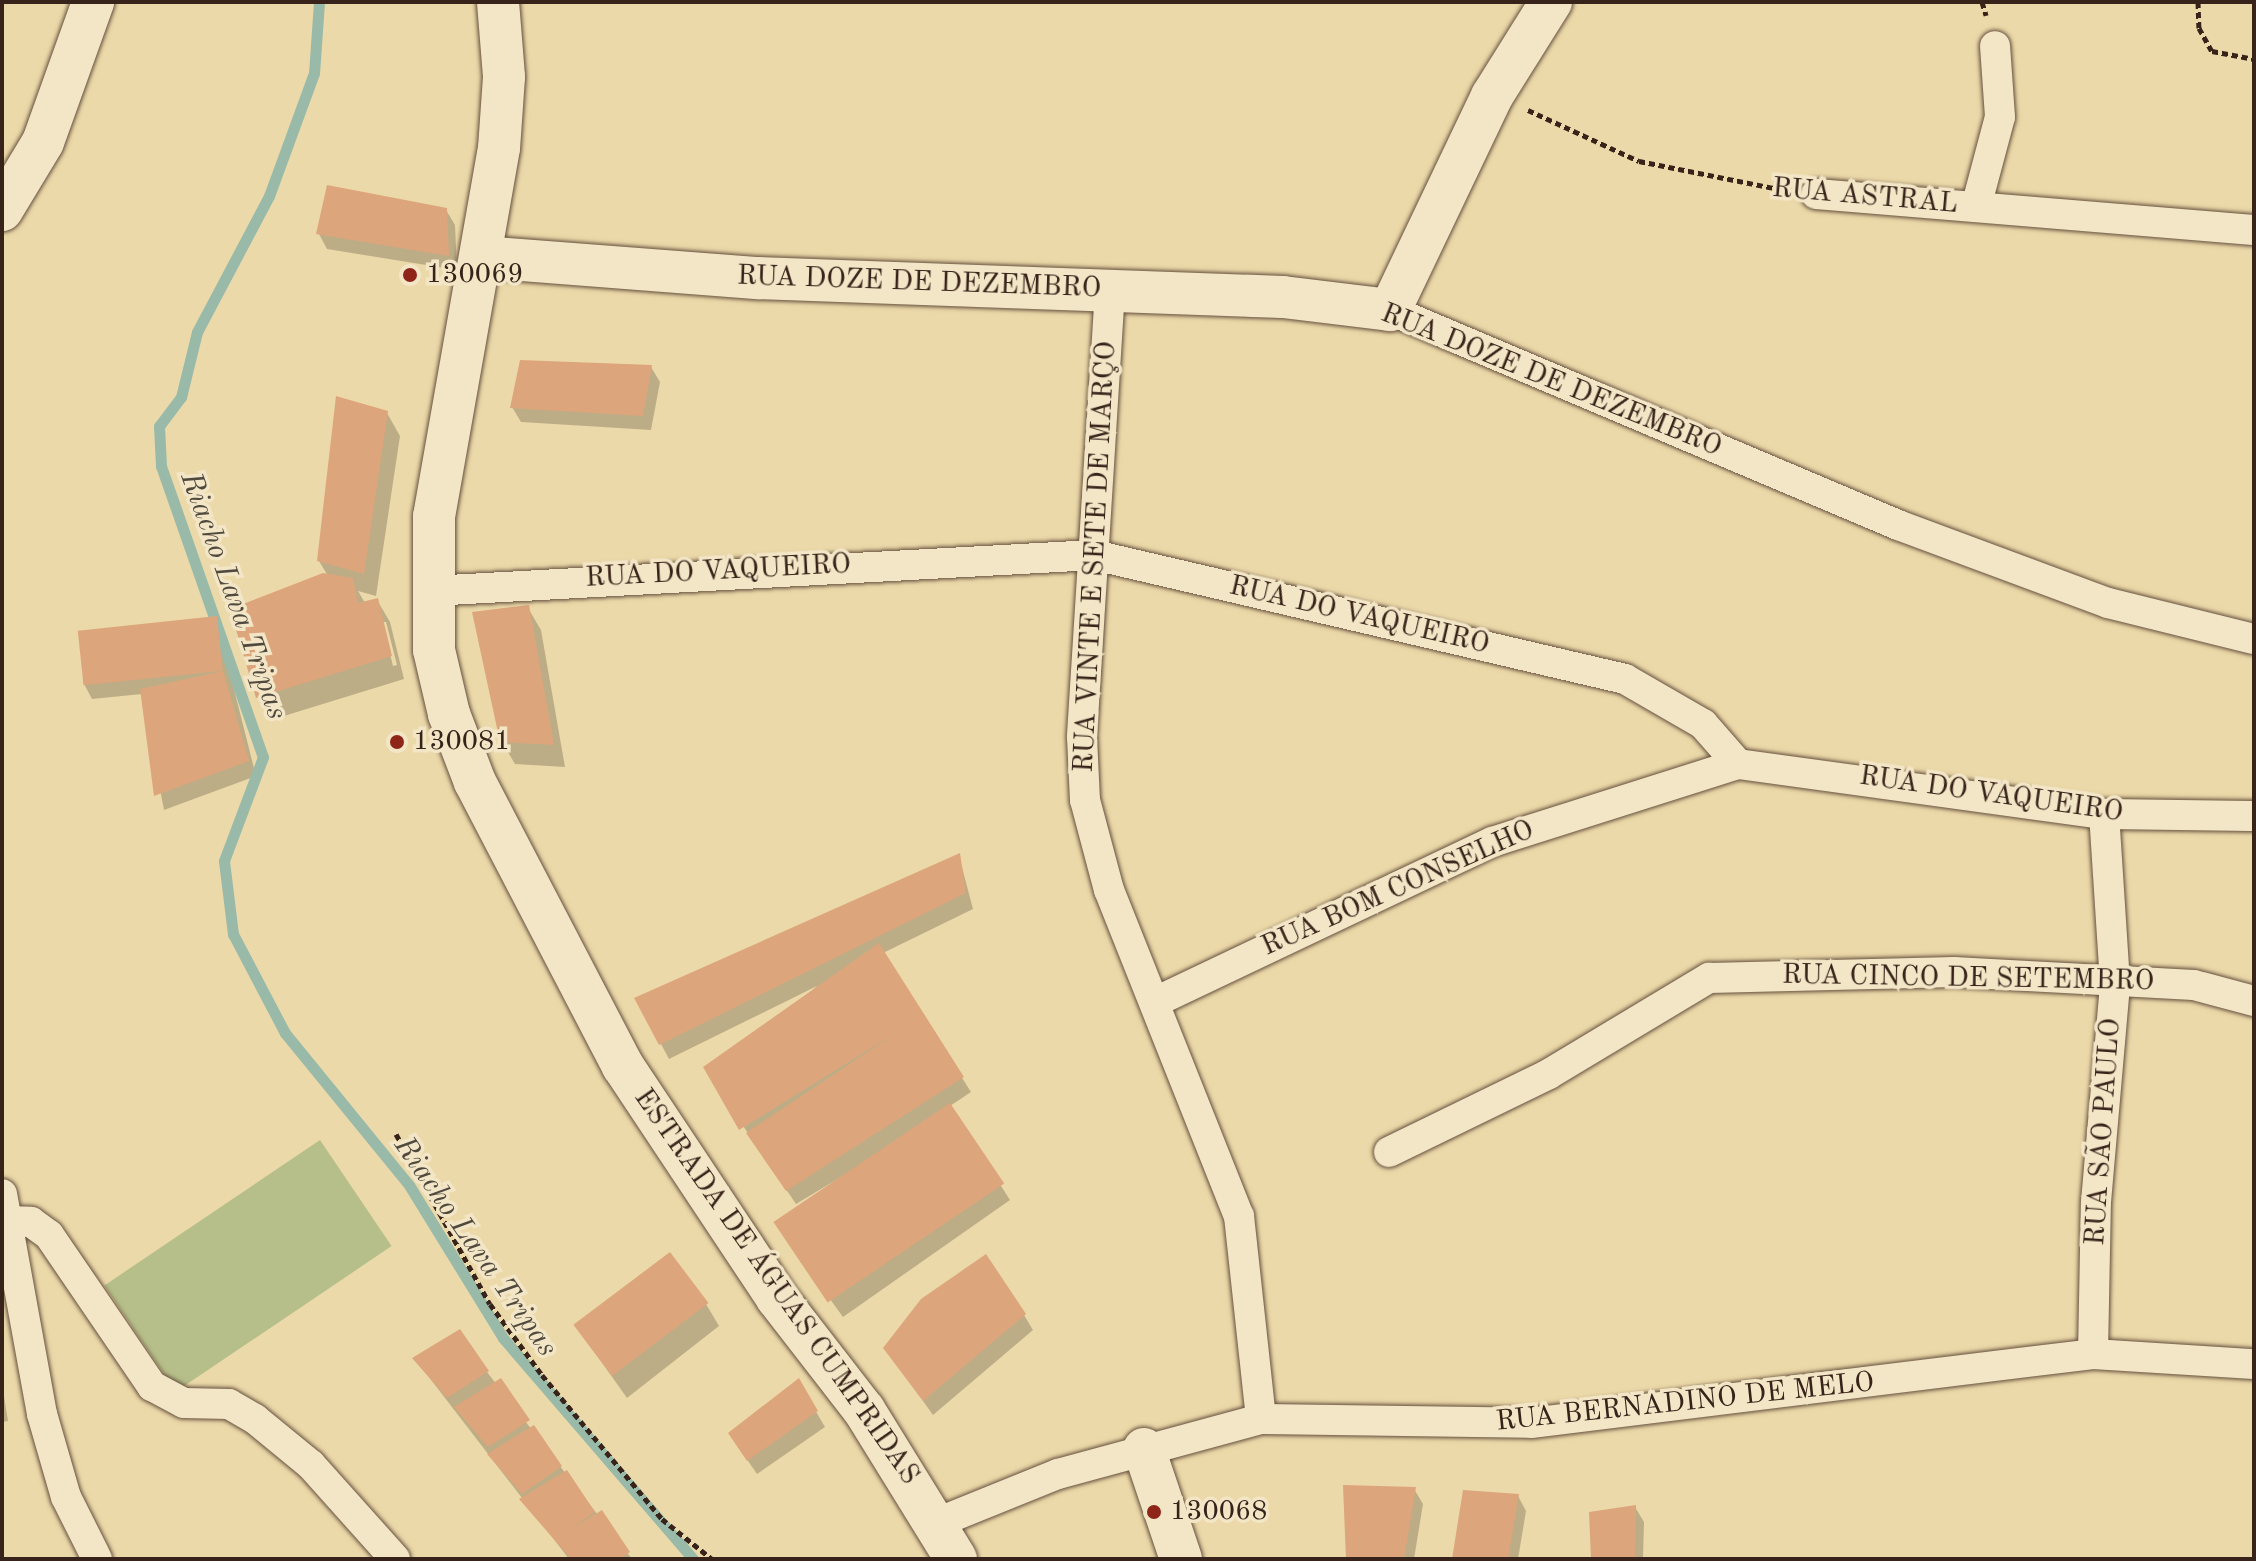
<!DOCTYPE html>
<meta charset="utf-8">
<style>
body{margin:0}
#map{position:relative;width:2256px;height:1561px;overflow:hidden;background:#ecd9a9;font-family:"Old Standard TT",serif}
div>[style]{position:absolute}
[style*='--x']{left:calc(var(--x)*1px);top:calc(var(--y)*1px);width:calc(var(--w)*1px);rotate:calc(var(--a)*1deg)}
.green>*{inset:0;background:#b6bf89;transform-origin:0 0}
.shadow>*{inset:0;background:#0003}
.stream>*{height:11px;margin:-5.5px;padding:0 5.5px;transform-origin:5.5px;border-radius:5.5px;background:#99baa9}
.building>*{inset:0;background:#dda57b;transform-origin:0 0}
.path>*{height:5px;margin-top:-2.5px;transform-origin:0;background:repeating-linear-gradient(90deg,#38231a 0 6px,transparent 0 10px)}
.roads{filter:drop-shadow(0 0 2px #65503e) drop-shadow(0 0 2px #65503e)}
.street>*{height:30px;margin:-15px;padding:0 15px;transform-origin:15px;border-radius:15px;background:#f3e6c7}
.secondary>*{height:42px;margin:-21px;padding:0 21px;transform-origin:21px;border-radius:21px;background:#f3e6c7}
.dots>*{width:22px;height:22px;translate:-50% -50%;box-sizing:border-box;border:4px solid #f3e6c7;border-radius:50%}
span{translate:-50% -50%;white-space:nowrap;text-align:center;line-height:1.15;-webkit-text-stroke:7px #f3e6c7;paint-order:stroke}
.street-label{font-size:28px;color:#38231a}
.poi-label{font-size:28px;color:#38231a}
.left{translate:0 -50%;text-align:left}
.water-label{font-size:30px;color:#50493e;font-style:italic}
.frame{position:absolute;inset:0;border:4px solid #38231a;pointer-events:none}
</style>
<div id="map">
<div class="green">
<div style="left:320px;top:1140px;width:128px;height:260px;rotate:56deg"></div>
</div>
<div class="shadow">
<div style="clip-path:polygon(446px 210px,455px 225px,457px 270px,327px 249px,319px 234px)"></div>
<div style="clip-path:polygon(651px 367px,660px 382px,651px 430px,521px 422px,512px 407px)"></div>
<div style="clip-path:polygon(evenodd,387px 413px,400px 436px,376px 596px,358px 591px,365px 603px,377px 600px,390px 622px,404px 679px,271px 720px,232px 610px,328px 576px,319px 561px,387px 413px,382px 622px,386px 622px,397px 665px,393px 666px,382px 622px)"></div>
<div style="clip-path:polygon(528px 608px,541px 630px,565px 767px,515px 764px,502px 742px)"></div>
<div style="clip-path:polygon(216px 618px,256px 776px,164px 810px,142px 694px,92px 699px,84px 684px)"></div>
<div style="clip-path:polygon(959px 856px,973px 909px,883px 953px,971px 1092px,950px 1106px,1010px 1200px,843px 1317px,790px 1244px,906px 1138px,796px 1204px,714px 1083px,817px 986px,669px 1059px,637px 999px)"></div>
<div style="clip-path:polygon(706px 1304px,719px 1326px,627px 1398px,576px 1326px)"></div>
<div style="clip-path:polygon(1024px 1315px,1033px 1330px,933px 1415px,885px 1348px)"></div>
<div style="clip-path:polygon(415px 1359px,487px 1372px,632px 1559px,569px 1559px)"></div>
<div style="clip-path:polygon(798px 1381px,825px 1427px,757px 1474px,739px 1448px)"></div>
<div style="clip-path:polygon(2px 1384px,8px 1421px,2px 1422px)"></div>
<div style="clip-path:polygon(1414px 1489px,1423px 1504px,1414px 1559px,1348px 1559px)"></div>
<div style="clip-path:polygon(1518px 1496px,1526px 1511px,1518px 1559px,1454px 1559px)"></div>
<div style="clip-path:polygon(1635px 1507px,1644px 1522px,1643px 1559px,1593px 1559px)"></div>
</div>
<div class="stream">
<div style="--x:319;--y:2;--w:71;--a:94"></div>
<div style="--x:314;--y:73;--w:131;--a:110.1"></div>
<div style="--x:269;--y:196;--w:154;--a:117.9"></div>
<div style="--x:197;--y:332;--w:67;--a:103.8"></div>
<div style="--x:181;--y:397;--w:36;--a:127"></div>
<div style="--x:159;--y:426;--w:40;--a:87.1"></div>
<div style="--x:161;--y:466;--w:308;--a:70.7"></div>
<div style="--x:263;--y:757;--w:111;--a:110.6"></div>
<div style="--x:224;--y:861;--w:74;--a:83"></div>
<div style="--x:233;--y:934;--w:112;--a:62.3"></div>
<div style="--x:285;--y:1033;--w:196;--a:50.8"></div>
<div style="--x:409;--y:1185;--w:180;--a:58.4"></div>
<div style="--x:503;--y:1338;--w:291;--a:49.3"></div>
</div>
<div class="building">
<div style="clip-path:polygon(327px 185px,447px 208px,449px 256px,316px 234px)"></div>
<div style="clip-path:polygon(520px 360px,652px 365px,643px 416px,510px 408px)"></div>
<div style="clip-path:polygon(336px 396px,388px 411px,364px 574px,317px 561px)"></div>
<div style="clip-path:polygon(323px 573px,353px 578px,358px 603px,378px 598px,392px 656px,256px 698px,230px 609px)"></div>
<div style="clip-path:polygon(529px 605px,554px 745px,500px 742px,472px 612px)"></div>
<div style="left:217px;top:616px;width:55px;height:140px;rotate:84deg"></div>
<div style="clip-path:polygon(223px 671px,249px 761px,154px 796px,140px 689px)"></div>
<div style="clip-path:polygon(960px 853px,966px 893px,659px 1045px,634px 998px)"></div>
<div style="clip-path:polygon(879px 943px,964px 1077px,786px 1191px,746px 1133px,899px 1031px,739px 1130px,703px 1067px)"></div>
<div style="left:950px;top:1103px;width:97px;height:213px;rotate:56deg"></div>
<div style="left:670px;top:1252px;width:64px;height:121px;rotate:53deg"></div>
<div style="clip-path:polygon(986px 1254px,1026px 1314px,923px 1401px,883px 1348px,921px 1299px)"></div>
<div style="clip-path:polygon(460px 1329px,489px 1371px,447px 1398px,412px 1358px)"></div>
<div style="clip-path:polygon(501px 1378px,530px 1420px,488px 1447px,454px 1407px)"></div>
<div style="clip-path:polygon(799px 1378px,818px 1411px,747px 1461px,728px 1433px)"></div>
<div style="clip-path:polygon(534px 1425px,562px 1466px,522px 1494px,487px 1454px)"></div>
<div style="clip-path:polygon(567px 1470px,595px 1512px,568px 1531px,602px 1510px,630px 1552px,620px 1559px,571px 1559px,519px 1499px)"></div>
<div style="clip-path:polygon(1343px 1485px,1416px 1487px,1404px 1559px,1346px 1559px)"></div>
<div style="clip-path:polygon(1463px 1490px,1519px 1494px,1508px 1559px,1452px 1559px)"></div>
<div style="clip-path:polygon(1636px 1505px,1635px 1559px,1591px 1559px,1589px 1512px)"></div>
</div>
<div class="path">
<div style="--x:1982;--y:2;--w:14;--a:73"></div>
<div style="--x:2198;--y:2;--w:26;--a:88"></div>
<div style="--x:2199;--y:28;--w:26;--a:61"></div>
<div style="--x:2212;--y:51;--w:43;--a:10.8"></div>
<div style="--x:1528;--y:110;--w:122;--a:24.7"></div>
<div style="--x:1639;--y:161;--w:148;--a:11.3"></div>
<div style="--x:396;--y:1134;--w:194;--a:61.1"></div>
<div style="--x:490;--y:1304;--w:88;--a:53.8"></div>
<div style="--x:542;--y:1375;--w:187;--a:50.2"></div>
<div style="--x:662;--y:1519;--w:64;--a:38.7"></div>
</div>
<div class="roads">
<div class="street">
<div style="--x:1816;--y:194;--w:439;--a:4.7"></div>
<div style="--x:1976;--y:207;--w:93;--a:-75.1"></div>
<div style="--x:2000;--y:117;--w:71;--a:-94"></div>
<div style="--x:1110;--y:290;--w:448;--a:93.6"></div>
<div style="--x:1082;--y:737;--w:63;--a:87.3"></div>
<div style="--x:1085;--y:800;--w:93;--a:75.1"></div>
<div style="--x:1109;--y:890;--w:351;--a:68.3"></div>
<div style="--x:1239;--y:1216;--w:204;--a:83.8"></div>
<div style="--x:1390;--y:310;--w:552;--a:22.94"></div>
<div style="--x:1898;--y:525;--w:224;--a:20.4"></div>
<div style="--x:2108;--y:603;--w:150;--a:13.9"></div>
<div style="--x:430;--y:591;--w:665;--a:-3.1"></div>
<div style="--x:1094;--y:555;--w:545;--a:13.14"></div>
<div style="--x:1625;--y:679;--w:90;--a:30"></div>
<div style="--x:1703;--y:724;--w:53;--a:48.8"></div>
<div style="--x:1155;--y:1002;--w:373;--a:-25.4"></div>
<div style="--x:1492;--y:842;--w:258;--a:-17.6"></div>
<div style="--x:1738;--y:764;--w:369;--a:7.8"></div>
<div style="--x:2104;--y:814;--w:150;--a:0.8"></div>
<div style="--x:1389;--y:1152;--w:178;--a:-26"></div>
<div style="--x:1549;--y:1074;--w:187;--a:-31"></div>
<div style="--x:1709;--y:978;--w:245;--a:-1.4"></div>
<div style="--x:1954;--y:972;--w:240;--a:3.1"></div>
<div style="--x:2194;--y:985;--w:62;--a:14.9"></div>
<div style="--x:2;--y:1194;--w:224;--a:79.7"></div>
<div style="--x:42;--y:1414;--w:86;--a:73.9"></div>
<div style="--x:66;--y:1497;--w:69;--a:63.4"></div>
<div style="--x:7;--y:1221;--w:24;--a:2"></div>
<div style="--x:31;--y:1222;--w:22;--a:36"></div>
<div style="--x:49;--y:1235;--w:183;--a:55.7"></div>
<div style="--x:152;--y:1386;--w:36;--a:28"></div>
<div style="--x:184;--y:1403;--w:45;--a:1.3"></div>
<div style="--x:229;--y:1404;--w:30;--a:30"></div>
<div style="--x:255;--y:1419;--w:72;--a:39.4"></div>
<div style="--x:311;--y:1465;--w:126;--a:48.2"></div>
<div style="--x:2093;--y:1354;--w:152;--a:-88.9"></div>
<div style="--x:2096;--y:1202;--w:220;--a:-85"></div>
<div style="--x:2115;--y:983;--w:169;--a:-93.7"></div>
<div style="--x:939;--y:1522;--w:128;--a:-22"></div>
<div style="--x:1058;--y:1474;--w:210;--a:-15.2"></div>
<div style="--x:1261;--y:1419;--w:270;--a:0.8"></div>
<div style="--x:1531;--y:1423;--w:566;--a:-7"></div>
<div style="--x:2093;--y:1354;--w:161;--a:3.6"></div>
</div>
<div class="secondary">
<div style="--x:498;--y:2;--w:75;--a:85.4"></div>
<div style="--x:504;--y:77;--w:71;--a:94"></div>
<div style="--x:499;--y:148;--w:374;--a:100"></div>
<div style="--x:434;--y:516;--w:134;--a:90"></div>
<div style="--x:434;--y:650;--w:66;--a:76.8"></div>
<div style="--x:449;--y:714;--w:73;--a:69.1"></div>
<div style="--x:475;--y:782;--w:320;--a:62.5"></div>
<div style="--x:623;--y:1066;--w:278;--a:56.4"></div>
<div style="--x:777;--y:1298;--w:142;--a:52.2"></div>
<div style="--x:864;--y:1410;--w:175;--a:58.3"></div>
<div style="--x:2;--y:210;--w:79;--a:-58.9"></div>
<div style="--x:43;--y:142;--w:149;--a:-70.3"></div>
<div style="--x:482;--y:257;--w:276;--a:4.4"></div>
<div style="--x:757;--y:278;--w:526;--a:2.07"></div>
<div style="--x:1283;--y:297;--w:108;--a:6.9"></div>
<div style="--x:1390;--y:310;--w:237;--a:-64.5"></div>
<div style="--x:1492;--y:96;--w:111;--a:-57.9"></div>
<div style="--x:1144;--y:1449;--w:116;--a:71.4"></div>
</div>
</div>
<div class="dots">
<div style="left:410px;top:275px;background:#8f2418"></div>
<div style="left:397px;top:742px;background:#8f2418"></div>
<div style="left:1154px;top:1512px;background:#8f2418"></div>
</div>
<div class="street-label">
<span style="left:1865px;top:197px;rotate:5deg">RUA ASTRAL</span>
<span style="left:919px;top:283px;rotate:2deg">RUA DOZE DE DEZEMBRO</span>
<span style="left:1551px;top:381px;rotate:22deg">RUA DOZE DE DEZEMBRO</span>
<span style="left:1096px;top:557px;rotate:-87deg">RUA VINTE E SETE DE MARÇO</span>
<span style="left:718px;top:572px;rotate:-3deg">RUA DO VAQUEIRO</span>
<span style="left:1359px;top:616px;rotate:13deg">RUA DO VAQUEIRO</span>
<span style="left:1991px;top:795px;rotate:8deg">RUA DO VAQUEIRO</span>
<span style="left:1398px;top:889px;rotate:-24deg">RUA BOM CONSELHO</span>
<span style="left:1968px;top:979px;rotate:1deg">RUA CINCO DE SETEMBRO</span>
<span style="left:2104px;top:1132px;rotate:-86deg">RUA SÃO PAULO</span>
<span style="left:776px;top:1287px;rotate:55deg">ESTRADA DE ÁGUAS CUMPRIDAS</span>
<span style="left:1685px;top:1403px;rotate:-6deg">RUA BERNADINO DE MELO</span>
</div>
<div class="poi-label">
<span class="left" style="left:426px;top:275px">130069</span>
<span class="left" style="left:413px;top:742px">130081</span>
<span class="left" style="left:1170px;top:1512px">130068</span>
</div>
<div class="water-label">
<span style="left:233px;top:596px;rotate:70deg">Riacho Lava Tripas</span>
<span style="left:475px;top:1247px;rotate:55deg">Riacho Lava Tripas</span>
</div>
<div class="frame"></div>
</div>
